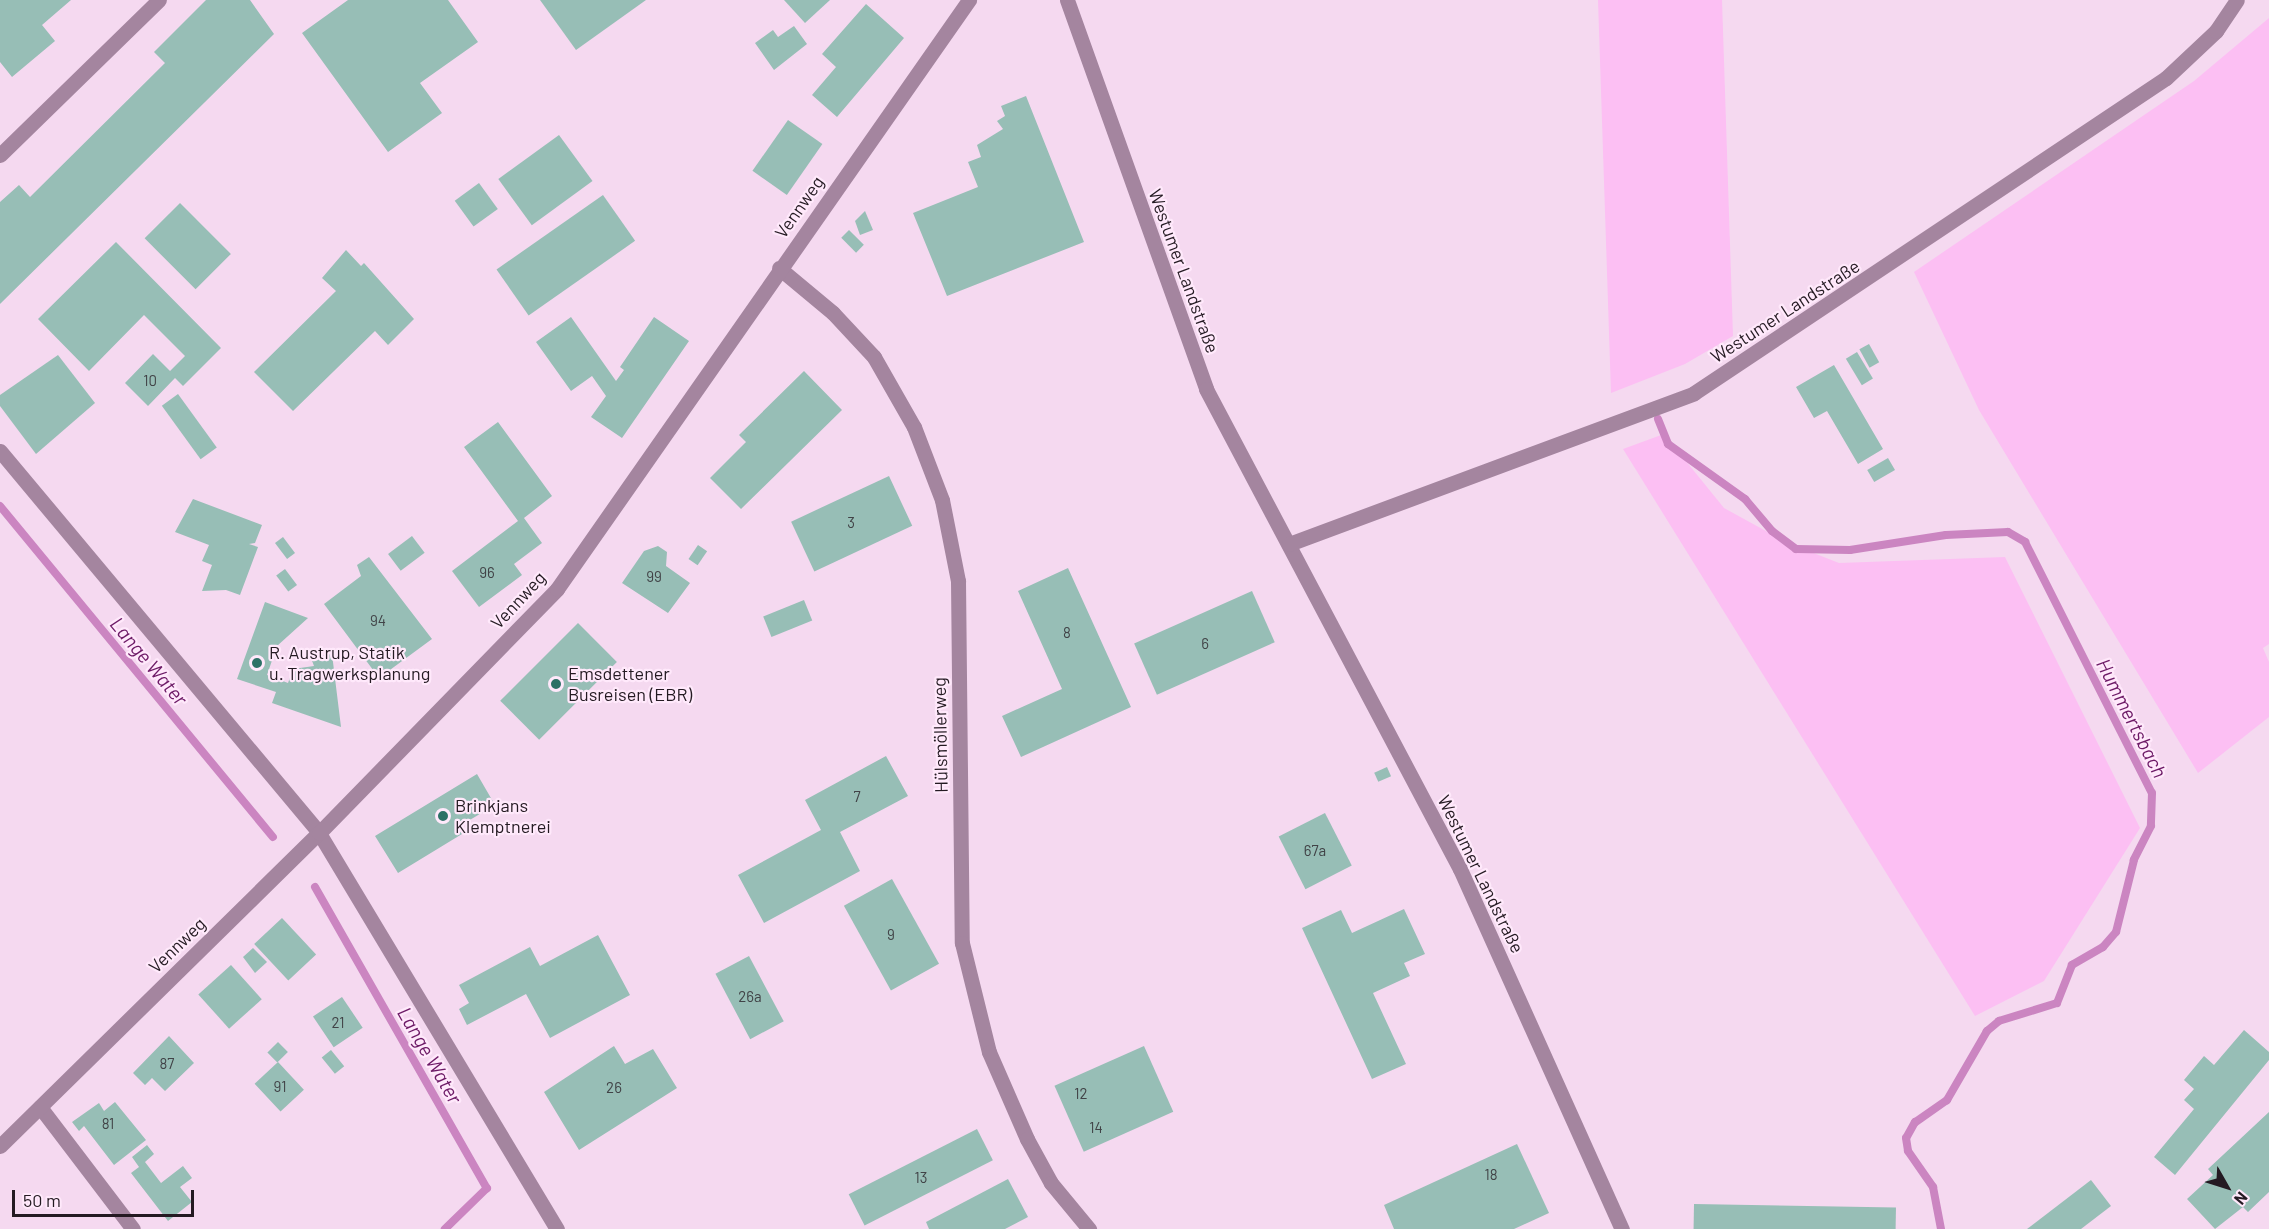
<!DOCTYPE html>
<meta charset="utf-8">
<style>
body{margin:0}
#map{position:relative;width:2269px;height:1229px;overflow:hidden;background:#f5d9f0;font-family:Barlow,sans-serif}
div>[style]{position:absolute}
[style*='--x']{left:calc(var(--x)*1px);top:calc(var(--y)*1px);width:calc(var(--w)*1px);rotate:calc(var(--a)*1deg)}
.green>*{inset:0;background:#fcbff3}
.stream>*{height:8px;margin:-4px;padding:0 4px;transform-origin:4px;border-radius:4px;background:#cb85c1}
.building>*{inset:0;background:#97beb6;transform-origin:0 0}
.minor>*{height:15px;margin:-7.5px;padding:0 7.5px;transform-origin:7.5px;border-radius:7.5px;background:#a4859f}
.dots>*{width:16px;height:16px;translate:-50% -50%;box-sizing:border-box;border:3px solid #ffe9fb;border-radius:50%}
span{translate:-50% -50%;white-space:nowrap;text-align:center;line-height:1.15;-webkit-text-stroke:4.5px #ffe9fb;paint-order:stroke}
.number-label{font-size:15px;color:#414347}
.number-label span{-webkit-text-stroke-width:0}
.street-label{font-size:18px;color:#241a22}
.poi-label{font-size:18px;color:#241a22}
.left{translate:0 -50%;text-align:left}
.water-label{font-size:20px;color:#6d1a66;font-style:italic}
.north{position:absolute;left:2197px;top:1157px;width:60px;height:60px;-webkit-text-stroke:4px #ffe9fb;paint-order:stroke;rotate:129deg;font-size:16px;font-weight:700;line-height:24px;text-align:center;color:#241a22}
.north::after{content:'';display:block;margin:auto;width:21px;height:27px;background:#241a22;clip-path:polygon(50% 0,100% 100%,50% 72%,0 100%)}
.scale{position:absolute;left:12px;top:1190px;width:182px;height:27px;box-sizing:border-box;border:3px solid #241a22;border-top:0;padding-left:8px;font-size:18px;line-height:21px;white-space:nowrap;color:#241a22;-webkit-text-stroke:4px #ffe9fb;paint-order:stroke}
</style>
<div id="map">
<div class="green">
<div style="clip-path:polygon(1598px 0,1722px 0,1733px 336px,1685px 364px,1611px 393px)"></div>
<div style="clip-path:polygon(2269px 18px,2269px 644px,2263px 648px,2269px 662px,2269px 717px,2198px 773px,1979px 410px,1914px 272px,2194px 81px)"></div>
<div style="clip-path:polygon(1664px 434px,1724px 508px,1788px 543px,1839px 563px,2005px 557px,2140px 828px,2044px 981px,1975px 1016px,1623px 449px)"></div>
</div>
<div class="stream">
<div style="--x:1658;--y:419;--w:27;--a:68"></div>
<div style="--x:1668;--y:444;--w:95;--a:35.5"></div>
<div style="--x:1745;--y:499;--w:42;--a:49.8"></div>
<div style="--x:1772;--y:531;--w:30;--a:37"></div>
<div style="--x:1796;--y:549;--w:54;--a:1.1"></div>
<div style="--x:1850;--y:550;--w:97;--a:-8.9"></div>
<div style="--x:1946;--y:535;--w:62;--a:-2.8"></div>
<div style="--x:2008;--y:532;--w:20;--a:30"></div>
<div style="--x:2025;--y:542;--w:281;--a:63.2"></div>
<div style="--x:2152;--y:793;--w:33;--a:92"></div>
<div style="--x:2151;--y:826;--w:38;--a:117"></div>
<div style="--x:2134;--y:860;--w:74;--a:104"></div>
<div style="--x:2116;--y:932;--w:20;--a:131"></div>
<div style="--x:2103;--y:947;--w:36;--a:150"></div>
<div style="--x:2072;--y:965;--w:41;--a:111.5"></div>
<div style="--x:2057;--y:1003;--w:61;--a:162.8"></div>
<div style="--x:1999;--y:1021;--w:16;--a:140"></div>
<div style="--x:1987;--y:1031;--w:80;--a:120.1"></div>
<div style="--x:1947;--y:1100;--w:39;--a:145"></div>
<div style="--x:1915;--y:1122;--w:18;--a:119"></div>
<div style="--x:1906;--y:1138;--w:13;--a:81"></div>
<div style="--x:1908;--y:1151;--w:44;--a:55.2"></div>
<div style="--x:1933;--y:1187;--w:43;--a:79.2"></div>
<div style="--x:0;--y:506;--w:429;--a:50.5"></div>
<div style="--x:315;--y:887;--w:347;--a:60.3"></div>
<div style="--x:487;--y:1188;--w:59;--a:135.7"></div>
</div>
<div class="building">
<div style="clip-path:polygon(0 0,71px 0,42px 25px,55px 41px,12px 77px,0 62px)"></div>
<div style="clip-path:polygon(206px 0,250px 0,274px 34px,0 304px,0 202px,19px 185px,30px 197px,165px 63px,154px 52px)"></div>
<div style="clip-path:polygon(348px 0,448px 0,478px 42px,420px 83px,442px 113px,388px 152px,302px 33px)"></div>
<div style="clip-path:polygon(540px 0,646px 0,576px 50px)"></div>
<div style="clip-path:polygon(784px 0,830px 0,805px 23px)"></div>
<div style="clip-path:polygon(866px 4px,904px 38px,837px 117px,812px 95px,836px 67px,822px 54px)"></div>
<div style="clip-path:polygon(794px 26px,807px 44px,774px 70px,755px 43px,773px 30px,778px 37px)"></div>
<div style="clip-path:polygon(1026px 96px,1084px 242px,947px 296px,913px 213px,978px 187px,968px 162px,981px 157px,977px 145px,1003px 129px,997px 121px,1005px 116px,1001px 106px)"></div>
<div style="left:788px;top:120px;width:42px;height:62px;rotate:35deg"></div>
<div style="left:559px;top:135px;width:57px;height:75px;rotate:54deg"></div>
<div style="left:479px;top:183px;width:32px;height:30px;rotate:54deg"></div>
<div style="left:603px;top:195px;width:56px;height:130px;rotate:55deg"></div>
<div style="left:180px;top:203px;width:72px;height:50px;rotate:45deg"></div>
<div style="clip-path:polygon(865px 211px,873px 230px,860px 235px,855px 221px)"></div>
<div style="left:849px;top:230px;width:21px;height:11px;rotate:45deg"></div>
<div style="clip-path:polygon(116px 242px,221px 348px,183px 386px,175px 378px,148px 406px,125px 383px,153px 354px,170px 371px,185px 356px,144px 315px,89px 371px,38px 319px)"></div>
<div style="clip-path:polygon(346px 250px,361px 266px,364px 263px,414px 319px,388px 345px,375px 331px,293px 411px,254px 372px,336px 291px,322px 278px)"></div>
<div style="clip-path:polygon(571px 317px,616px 381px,624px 370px,620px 367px,654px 317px,689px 341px,622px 438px,591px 417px,606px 396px,592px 376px,571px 391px,536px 342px)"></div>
<div style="left:1869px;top:344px;width:21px;height:11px;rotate:61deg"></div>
<div style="left:1857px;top:352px;width:31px;height:13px;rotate:59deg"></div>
<div style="clip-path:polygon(58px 355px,95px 403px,36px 454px,0 406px,0 395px)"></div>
<div style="clip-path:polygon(1834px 365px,1883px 449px,1858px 464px,1827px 411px,1814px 418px,1796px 387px)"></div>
<div style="clip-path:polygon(804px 371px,842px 410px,741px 509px,710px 478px,746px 442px,739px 435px)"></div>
<div style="left:178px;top:394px;width:66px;height:20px;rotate:54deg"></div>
<div style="clip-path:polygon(498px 422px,552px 496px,524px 518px,542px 543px,514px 564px,522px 575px,479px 607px,452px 571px,518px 521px,464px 447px)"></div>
<div style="left:1888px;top:458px;width:14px;height:24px;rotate:60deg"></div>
<div style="left:889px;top:476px;width:55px;height:108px;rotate:65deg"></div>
<div style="clip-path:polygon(193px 499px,262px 525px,255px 543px,249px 544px,258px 547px,240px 595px,226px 590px,202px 591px,212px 565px,202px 561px,209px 545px,175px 532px)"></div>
<div style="left:412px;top:536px;width:21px;height:30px;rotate:53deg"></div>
<div style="left:283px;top:537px;width:20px;height:10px;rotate:53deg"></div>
<div style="left:698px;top:545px;width:11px;height:17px;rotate:34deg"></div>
<div style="clip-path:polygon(658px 546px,667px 552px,666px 566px,690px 583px,668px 613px,622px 583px,644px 551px)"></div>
<div style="clip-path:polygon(369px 557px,432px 639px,379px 678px,324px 604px,361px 576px,357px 565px)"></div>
<div style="clip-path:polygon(1068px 568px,1131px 707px,1021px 757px,1002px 716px,1062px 689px,1018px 591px)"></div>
<div style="left:285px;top:569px;width:20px;height:11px;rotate:53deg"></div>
<div style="left:1252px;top:591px;width:56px;height:129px;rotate:66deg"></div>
<div style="left:804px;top:600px;width:22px;height:44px;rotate:68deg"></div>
<div style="clip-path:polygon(265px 602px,308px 618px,277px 646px,267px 675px,288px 683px,293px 669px,314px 666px,311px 658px,332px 654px,341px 727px,272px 703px,276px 692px,237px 679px)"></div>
<div style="left:578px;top:623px;width:55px;height:110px;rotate:45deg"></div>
<div style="clip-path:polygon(886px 756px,908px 796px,840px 832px,860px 871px,764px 923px,738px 875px,821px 830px,805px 800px)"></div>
<div style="left:1387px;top:767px;width:10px;height:14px;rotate:66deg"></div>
<div style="clip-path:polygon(477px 774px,495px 805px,458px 827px,462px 834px,398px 873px,375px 836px)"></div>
<div style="left:1325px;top:813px;width:59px;height:52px;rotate:63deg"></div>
<div style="left:892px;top:879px;width:97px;height:55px;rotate:61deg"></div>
<div style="clip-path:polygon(1404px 909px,1425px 954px,1404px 963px,1410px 976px,1373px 993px,1406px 1064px,1372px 1079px,1302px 928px,1341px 910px,1352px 933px)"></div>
<div style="left:282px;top:918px;width:50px;height:38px;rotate:47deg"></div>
<div style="clip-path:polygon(598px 935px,630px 995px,550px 1038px,526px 994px,467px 1025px,459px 1009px,469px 1003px,459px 985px,530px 947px,540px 966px)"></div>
<div style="clip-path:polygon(253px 948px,267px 962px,255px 973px,243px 957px)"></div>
<div style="left:749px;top:956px;width:74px;height:38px;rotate:62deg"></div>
<div style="left:231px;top:965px;width:46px;height:44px;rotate:48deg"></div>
<div style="left:342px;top:997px;width:37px;height:35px;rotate:56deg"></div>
<div style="clip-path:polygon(2244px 1030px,2269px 1052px,2269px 1060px,2175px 1175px,2154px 1157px,2194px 1109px,2184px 1100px,2194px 1089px,2184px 1080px,2204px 1056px,2214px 1065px)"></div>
<div style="clip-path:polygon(169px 1036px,194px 1063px,165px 1091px,152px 1078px,145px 1085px,133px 1073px)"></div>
<div style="left:278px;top:1042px;width:14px;height:15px;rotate:45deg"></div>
<div style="clip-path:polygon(614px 1046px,625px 1064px,653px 1049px,677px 1088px,579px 1150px,544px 1092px)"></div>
<div style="left:1144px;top:1046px;width:72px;height:98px;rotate:66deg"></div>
<div style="left:331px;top:1050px;width:21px;height:12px;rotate:51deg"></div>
<div style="left:278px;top:1062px;width:38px;height:32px;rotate:47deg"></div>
<div style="clip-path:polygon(115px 1102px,146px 1140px,114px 1165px,84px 1126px,79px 1131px,72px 1122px,99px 1103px,104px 1111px)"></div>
<div style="clip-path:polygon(2269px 1112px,2269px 1192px,2248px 1212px,2243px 1207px,2215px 1229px,2187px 1199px,2213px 1175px,2208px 1169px)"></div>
<div style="left:977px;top:1129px;width:35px;height:144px;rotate:63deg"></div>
<div style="clip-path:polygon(1517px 1144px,1549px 1213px,1514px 1229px,1394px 1229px,1384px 1205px)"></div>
<div style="clip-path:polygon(147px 1145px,154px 1154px,145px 1162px,161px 1183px,183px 1166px,192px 1178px,180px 1187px,192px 1202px,168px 1221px,131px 1173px,139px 1167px,132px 1157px)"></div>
<div style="clip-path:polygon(1008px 1179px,1028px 1217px,1005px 1229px,929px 1229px,926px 1222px)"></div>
<div style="clip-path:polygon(2091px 1180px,2111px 1206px,2081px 1229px,2027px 1229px)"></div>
<div style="left:1694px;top:1204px;width:202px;height:25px;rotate:1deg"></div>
</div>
<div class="minor">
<div style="--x:1067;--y:0;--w:413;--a:70.3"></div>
<div style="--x:1206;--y:389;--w:543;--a:62.11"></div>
<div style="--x:1460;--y:869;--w:395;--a:65.8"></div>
<div style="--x:0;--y:155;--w:222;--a:-44.3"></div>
<div style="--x:779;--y:268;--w:70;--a:39.8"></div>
<div style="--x:833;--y:313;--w:60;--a:47"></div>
<div style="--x:874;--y:357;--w:81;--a:60.3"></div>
<div style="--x:914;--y:427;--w:78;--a:69"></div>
<div style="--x:942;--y:500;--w:83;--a:78.8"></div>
<div style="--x:958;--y:581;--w:362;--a:89.4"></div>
<div style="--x:962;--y:943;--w:112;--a:76.1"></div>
<div style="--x:989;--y:1052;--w:95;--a:66.4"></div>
<div style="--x:1027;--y:1139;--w:50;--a:61.4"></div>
<div style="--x:1051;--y:1183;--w:60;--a:50.4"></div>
<div style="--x:0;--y:451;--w:498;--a:50.1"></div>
<div style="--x:319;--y:833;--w:462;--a:59"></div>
<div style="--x:1289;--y:544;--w:432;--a:-20.4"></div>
<div style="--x:1694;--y:393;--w:567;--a:-33.72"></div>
<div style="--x:2166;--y:78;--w:69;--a:-43.2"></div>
<div style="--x:2216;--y:31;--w:37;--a:-56"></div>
<div style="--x:40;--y:1107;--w:153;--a:52.7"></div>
<div style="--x:0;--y:1146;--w:447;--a:-44.5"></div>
<div style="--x:319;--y:833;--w:341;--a:-45.7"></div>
<div style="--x:557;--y:589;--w:719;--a:-55.03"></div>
</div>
<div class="dots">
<div style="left:257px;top:663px;background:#2c7166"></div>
<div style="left:556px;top:684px;background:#2c7166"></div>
<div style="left:443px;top:816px;background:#2c7166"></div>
</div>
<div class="number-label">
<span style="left:150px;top:381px">10</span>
<span style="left:851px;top:523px">3</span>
<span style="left:487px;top:573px">96</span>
<span style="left:654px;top:577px">99</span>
<span style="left:378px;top:621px">94</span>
<span style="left:1067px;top:633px">8</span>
<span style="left:1205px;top:644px">6</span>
<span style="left:857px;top:797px">7</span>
<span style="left:1315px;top:851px">67a</span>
<span style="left:891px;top:935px">9</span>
<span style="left:750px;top:997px">26a</span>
<span style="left:338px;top:1023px">21</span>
<span style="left:167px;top:1064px">87</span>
<span style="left:280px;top:1087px">91</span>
<span style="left:614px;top:1088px">26</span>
<span style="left:1081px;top:1094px">12</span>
<span style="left:108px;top:1124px">81</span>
<span style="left:1096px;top:1128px">14</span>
<span style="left:1491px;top:1175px">18</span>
<span style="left:921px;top:1178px">13</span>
</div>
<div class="street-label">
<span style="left:799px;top:207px;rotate:-55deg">Vennweg</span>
<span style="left:1184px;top:271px;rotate:70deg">Westumer Landstraße</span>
<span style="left:1785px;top:311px;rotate:-33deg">Westumer Landstraße</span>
<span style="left:518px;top:600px;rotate:-47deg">Vennweg</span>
<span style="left:940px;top:735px;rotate:-91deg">Hülsmöllerweg</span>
<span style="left:1481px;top:874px;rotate:64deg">Westumer Landstraße</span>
<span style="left:177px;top:945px;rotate:-44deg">Vennweg</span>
</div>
<div class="poi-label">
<span class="left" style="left:269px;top:663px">R. Austrup, Statik<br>u. Tragwerksplanung</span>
<span class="left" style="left:568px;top:684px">Emsdettener<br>Busreisen (EBR)</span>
<span class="left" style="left:455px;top:816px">Brinkjans<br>Klemptnerei</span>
</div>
<div class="water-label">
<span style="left:149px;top:661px;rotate:50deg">Lange Water</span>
<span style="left:2132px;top:718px;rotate:63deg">Hummertsbach</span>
<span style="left:430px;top:1055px;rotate:60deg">Lange Water</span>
</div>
<div class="north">N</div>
<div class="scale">50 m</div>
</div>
